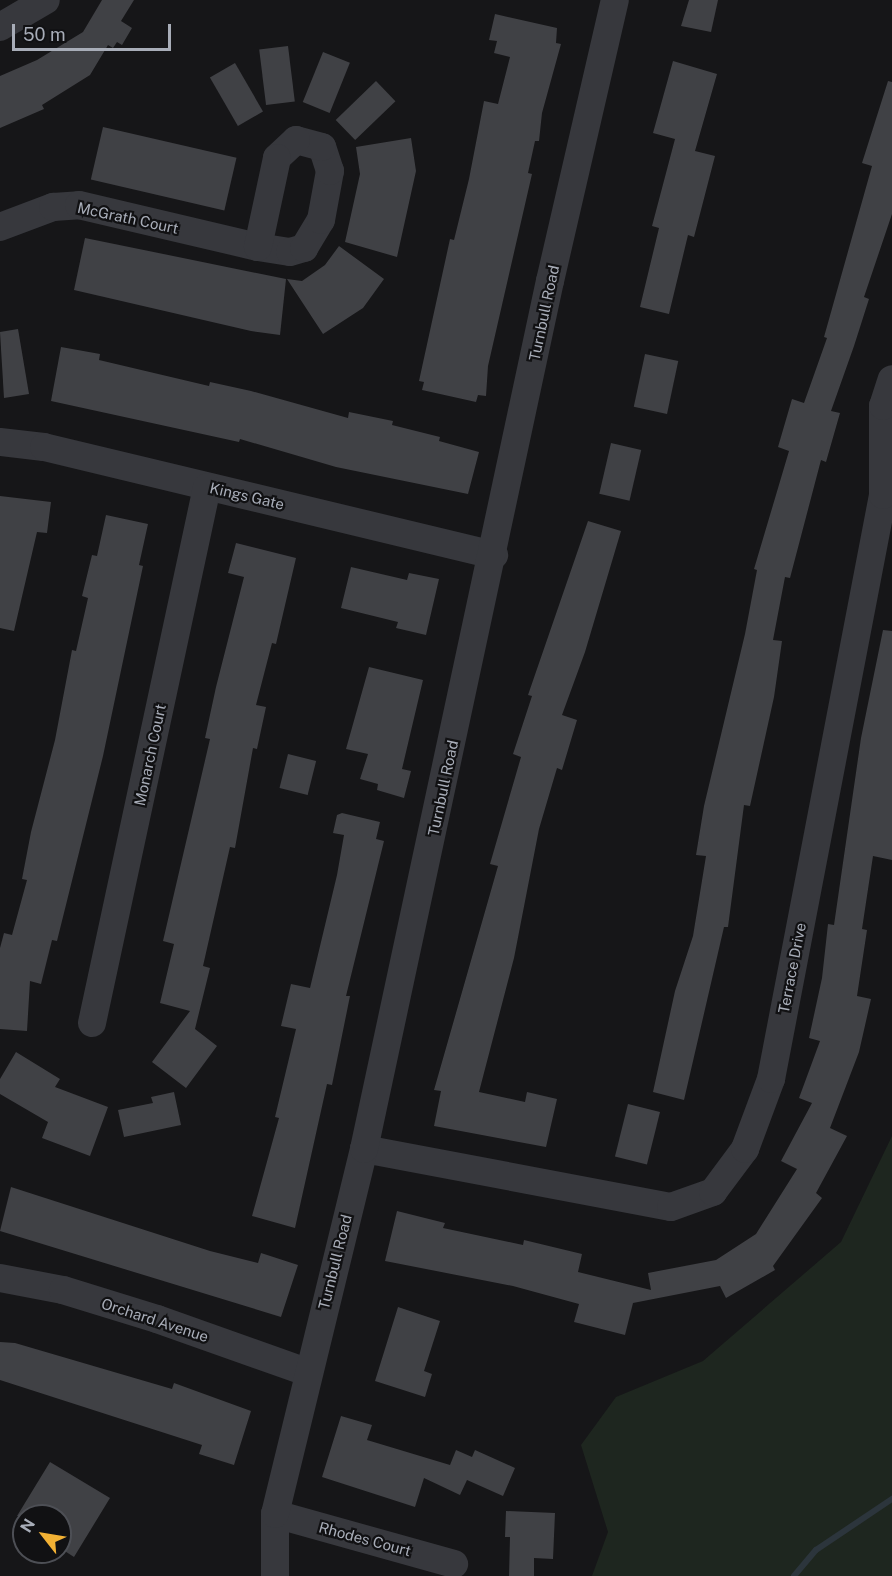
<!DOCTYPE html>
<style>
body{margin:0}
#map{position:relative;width:892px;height:1576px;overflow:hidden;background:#161618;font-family:"Public Sans",sans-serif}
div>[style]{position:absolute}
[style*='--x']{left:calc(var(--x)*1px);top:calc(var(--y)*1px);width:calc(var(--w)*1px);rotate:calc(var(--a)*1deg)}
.green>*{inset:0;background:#1e261f}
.stream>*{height:6px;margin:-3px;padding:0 3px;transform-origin:3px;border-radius:3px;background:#2c353c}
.building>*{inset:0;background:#404145;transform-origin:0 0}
.minor>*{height:28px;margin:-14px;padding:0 14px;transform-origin:14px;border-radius:14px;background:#37383d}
span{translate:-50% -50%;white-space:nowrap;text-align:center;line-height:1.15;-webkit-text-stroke:4.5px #111113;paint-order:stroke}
.street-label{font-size:15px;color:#a8adb8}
.north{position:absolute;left:12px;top:1504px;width:60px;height:60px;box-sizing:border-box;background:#111113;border:2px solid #4d4f55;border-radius:50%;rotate:301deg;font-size:16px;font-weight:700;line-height:24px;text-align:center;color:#a8adb8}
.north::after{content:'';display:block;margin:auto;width:21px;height:27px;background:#f2b134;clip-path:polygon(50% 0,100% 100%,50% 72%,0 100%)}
.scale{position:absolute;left:12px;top:24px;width:159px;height:27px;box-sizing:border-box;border:3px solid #a8adb8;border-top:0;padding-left:8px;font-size:18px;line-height:21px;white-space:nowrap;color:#a8adb8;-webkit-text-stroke:4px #111113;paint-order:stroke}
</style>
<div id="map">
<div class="green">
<div style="clip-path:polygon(892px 1136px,892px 1576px,592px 1576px,608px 1532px,581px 1445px,616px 1397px,703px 1361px,841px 1242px)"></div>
</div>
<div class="stream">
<div style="--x:794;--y:1576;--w:34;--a:-50"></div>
<div style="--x:816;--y:1550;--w:92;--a:-33.9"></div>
</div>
<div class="building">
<div style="clip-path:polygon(102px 0,134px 0,121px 21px,132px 28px,122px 45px,117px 42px,113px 48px,108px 45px,90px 75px,42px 105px,44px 109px,0 128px,0 76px,37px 60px,83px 32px)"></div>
<div style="clip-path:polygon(689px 0,718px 0,711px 32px,681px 26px)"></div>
<div style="clip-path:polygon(495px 14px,557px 28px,556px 43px,561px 44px,542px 113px,539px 141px,535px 141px,528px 173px,532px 174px,488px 366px,486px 396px,478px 395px,476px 402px,422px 390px,424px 382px,419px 381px,450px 239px,454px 240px,469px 179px,484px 101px,498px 104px,510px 57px,494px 53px,497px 41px,489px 40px)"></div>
<div style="left:288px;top:46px;width:56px;height:29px;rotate:83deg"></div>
<div style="left:323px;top:52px;width:29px;height:54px;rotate:22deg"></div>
<div style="clip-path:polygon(673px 61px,717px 74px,695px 151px,715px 156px,694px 237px,688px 235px,669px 314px,640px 307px,659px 228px,652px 226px,675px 139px,653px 133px)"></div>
<div style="left:235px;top:63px;width:56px;height:29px;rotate:60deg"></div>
<div style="left:376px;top:81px;width:28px;height:56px;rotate:46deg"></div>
<div style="clip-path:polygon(888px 81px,892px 82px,892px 214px,864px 297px,869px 299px,854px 346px,831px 411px,840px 413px,826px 462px,821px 460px,790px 578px,785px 577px,773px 640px,782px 641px,774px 697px,750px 806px,744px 805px,728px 927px,724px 927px,684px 1100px,653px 1092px,675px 991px,693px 936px,706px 856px,696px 855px,704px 806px,745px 634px,757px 570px,754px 569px,789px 451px,778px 447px,792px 399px,804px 403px,827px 338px,824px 337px,872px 166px,862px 163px)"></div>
<div style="left:103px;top:127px;width:137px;height:54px;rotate:13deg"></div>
<div style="clip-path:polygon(411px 138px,416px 171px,397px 257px,345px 242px,360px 174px,356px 147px)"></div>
<div style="clip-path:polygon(85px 238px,286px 279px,280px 335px,251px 331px,74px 290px)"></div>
<div style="clip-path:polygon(339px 246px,384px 279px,363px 308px,323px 334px,287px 279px,302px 281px,325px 265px)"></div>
<div style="clip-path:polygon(18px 329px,29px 394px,4px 398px,0 332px)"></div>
<div style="clip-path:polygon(61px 347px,100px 354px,99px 360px,209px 386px,210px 382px,251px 391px,348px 418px,349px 412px,393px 421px,392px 425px,440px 437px,439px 441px,479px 452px,468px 494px,336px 467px,240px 439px,239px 442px,51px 401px)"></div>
<div style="left:645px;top:354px;width:34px;height:54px;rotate:12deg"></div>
<div style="left:611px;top:443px;width:31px;height:52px;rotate:13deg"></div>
<div style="clip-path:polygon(0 496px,51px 502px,47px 533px,37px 532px,14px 631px,0 628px)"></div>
<div style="clip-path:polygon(106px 515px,148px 524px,139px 565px,143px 566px,103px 756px,57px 941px,52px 940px,41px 984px,30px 981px,27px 1031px,0 1029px,0 948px,4px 933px,12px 935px,27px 880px,22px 879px,31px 832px,55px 740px,72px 650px,76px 651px,88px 598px,82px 596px,92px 555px,97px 556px)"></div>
<div style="clip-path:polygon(588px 521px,621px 531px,585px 652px,562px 715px,577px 720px,562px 770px,557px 768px,539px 829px,514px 958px,479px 1092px,525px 1102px,527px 1092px,557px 1099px,546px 1147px,434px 1126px,441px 1091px,434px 1090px,498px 866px,490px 864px,521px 757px,513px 754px,532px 696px,528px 695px)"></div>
<div style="clip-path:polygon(236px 543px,296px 558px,276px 644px,272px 643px,256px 705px,266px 707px,257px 749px,253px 748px,235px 848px,230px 847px,203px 966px,210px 968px,195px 1029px,217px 1046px,186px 1088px,152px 1062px,190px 1011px,160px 1003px,174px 944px,163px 941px,210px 739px,205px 738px,216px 687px,244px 577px,228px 573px)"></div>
<div style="clip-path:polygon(351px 567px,407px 580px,409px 573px,439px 579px,426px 635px,396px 628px,398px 622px,341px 608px)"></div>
<div style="clip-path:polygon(883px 630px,892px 631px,892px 860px,873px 856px,862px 929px,867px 930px,857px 996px,871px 999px,859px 1052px,830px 1128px,847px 1136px,816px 1193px,822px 1198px,773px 1266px,775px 1270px,726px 1298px,720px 1286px,633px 1303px,625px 1335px,574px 1322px,579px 1304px,513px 1286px,385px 1261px,397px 1211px,445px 1223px,443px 1228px,523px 1245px,524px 1240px,582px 1254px,578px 1272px,651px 1290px,648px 1273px,716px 1260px,756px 1234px,797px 1169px,781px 1161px,812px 1103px,799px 1098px,820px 1041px,809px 1038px,822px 978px,828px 924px,834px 925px,861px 738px)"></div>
<div style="clip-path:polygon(369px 667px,423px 680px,402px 769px,411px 771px,404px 798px,377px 790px,378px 784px,360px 779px,368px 754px,346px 749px)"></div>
<div style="left:288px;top:754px;width:29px;height:35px;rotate:14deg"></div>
<div style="clip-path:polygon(342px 813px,380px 822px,376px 839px,384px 841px,346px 996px,350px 996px,332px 1085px,327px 1084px,295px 1228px,252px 1216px,279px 1118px,275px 1117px,296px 1029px,281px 1026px,291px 984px,310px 988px,337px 875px,344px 835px,333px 833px,337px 815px)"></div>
<div style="clip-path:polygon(16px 1052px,60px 1079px,55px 1087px,108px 1107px,90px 1156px,42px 1138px,48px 1122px,0 1094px,0 1079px)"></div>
<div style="clip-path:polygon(174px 1092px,181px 1125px,124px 1137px,118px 1110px,153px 1103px,151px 1097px)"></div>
<div style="left:628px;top:1104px;width:33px;height:54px;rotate:14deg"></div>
<div style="clip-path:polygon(11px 1187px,210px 1251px,258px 1263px,261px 1253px,298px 1265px,281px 1317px,0 1231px)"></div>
<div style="clip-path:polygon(398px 1307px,440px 1321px,424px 1371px,432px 1374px,425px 1397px,375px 1381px)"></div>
<div style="clip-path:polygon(0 1342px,15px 1343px,172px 1389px,174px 1383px,251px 1411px,234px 1465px,199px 1454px,202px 1445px,0 1380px)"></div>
<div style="clip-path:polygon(341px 1416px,372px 1425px,367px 1440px,450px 1465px,456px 1450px,472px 1457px,475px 1450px,515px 1468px,503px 1496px,467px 1480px,460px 1495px,424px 1478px,415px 1507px,322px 1477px)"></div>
<div style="clip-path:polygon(50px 1462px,110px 1498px,74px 1557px,60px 1548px,60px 1516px,17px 1516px)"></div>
<div style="clip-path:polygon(506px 1511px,555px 1513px,553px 1559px,534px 1558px,534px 1576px,509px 1576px,510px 1537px,505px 1537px)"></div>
</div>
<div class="minor">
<div style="--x:0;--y:27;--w:53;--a:-30.4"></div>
<div style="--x:0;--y:227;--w:57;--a:-20.7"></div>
<div style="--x:53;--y:207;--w:26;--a:-4"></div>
<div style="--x:79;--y:205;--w:184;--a:13.2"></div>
<div style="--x:258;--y:247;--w:32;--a:9"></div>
<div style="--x:290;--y:252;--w:15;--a:-16"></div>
<div style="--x:304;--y:248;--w:33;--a:-59"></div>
<div style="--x:321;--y:220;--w:50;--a:-79.6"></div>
<div style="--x:330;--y:171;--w:25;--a:-108"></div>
<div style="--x:322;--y:147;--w:27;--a:-165"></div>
<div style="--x:296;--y:140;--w:26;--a:137"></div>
<div style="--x:277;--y:158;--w:91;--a:102.1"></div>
<div style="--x:0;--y:442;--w:44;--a:6.5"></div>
<div style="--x:44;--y:447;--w:463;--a:13.5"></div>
<div style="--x:92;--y:1023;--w:548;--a:-77.89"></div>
<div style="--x:364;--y:1149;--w:312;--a:10.7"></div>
<div style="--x:671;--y:1207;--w:45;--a:-19.7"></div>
<div style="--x:713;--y:1192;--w:54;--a:-53.3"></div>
<div style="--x:745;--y:1149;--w:75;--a:-69.6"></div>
<div style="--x:771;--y:1079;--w:595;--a:-79.14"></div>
<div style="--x:883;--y:495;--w:89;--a:-90"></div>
<div style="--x:883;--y:406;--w:28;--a:-72"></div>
<div style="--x:0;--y:1278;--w:64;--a:10.8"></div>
<div style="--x:63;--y:1290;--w:98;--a:17.1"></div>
<div style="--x:157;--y:1319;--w:159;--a:19.5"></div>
<div style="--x:275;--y:1514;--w:186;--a:15.6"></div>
<div style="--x:275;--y:1576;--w:62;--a:-90"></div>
<div style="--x:275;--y:1514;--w:376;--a:-76.3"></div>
<div style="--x:364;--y:1149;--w:888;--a:-77.91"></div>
<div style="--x:550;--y:281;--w:288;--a:-77"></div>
</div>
<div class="street-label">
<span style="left:128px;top:218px;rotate:12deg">McGrath Court</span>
<span style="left:544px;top:313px;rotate:-78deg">Turnbull Road</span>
<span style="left:247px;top:496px;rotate:13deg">Kings Gate</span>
<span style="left:150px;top:755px;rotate:-78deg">Monarch Court</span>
<span style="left:443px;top:788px;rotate:-78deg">Turnbull Road</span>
<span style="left:792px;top:968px;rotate:-79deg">Terrace Drive</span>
<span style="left:335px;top:1262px;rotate:-76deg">Turnbull Road</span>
<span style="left:155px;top:1320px;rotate:18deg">Orchard Avenue</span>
<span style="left:365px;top:1539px;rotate:15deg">Rhodes Court</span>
</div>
<div class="north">N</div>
<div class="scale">50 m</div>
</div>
